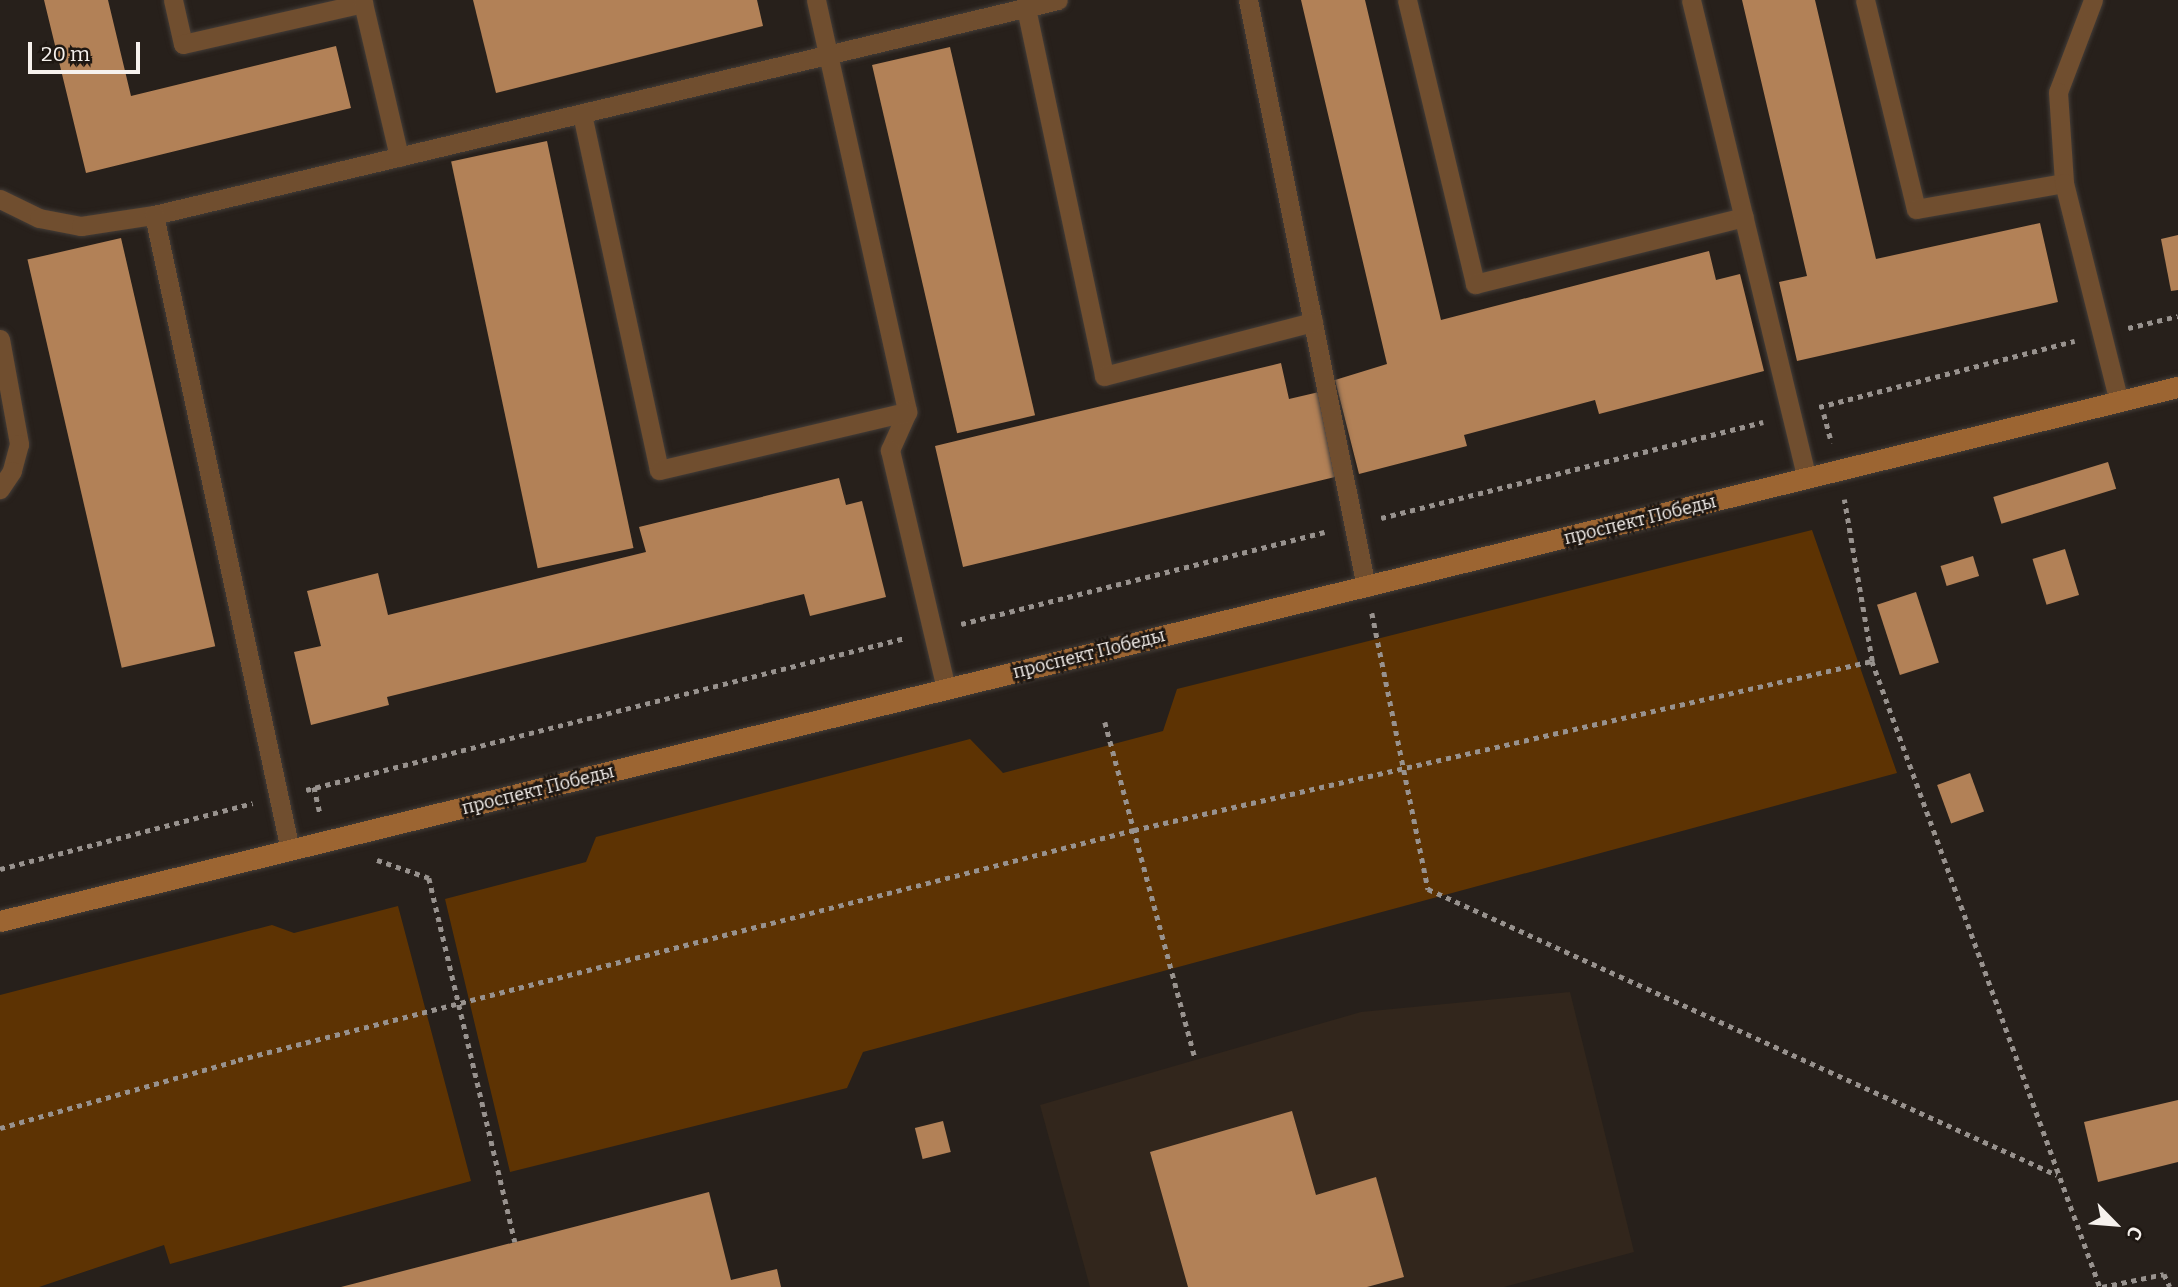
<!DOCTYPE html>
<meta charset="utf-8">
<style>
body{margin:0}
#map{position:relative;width:2178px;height:1287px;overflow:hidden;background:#27201b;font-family:Bitter,serif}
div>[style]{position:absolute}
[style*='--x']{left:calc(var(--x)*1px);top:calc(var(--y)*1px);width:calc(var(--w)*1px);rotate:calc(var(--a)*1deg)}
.built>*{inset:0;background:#32261c}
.green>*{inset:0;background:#5d3303}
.building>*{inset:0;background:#b28157;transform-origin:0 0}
.path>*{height:4.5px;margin-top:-2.25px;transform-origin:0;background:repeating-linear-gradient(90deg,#98928e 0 5px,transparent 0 10px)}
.roads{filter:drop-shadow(0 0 2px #443d38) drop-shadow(0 0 2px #443d38)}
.lane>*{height:19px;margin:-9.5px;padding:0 9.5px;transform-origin:9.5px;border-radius:9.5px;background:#704e2f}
.secondary>*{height:21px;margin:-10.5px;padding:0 10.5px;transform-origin:10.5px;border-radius:10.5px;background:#9c6532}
span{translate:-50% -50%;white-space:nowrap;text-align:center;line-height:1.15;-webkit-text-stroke:5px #1e1712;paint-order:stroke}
.street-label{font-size:18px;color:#f6f1ed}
.north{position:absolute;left:2080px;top:1189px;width:70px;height:70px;-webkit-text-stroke:5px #1e1712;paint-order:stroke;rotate:115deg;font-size:19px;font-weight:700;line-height:28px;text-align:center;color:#f6f1ed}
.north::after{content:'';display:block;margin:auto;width:24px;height:32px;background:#f6f1ed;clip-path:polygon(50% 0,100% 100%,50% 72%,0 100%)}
.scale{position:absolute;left:28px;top:42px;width:112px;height:32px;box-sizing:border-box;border:4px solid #f6f1ed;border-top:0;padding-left:9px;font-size:21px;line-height:24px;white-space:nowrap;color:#f6f1ed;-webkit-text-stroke:5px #1e1712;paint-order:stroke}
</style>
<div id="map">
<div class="built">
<div style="clip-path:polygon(1570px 992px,1634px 1252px,1504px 1287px,1090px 1287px,1040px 1105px,1361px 1012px)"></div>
</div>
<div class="green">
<div style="clip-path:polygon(1812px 530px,1897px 773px,863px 1052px,847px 1088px,510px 1172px,445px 899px,586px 862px,596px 837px,970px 739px,1003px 773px,1163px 731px,1177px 689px)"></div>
<div style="clip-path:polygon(398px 906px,471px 1181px,170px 1264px,164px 1245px,39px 1287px,0 1287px,0 995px,272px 925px,294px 933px)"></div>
</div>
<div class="building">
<div style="clip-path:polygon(44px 0,108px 0,131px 96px,336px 46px,351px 108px,86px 173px)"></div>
<div style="clip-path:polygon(473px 0,757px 0,763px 26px,496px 93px)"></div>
<div style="clip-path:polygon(1301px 0,1365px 0,1441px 320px,1709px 251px,1716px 280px,1740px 274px,1764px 371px,1599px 414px,1595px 400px,1464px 435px,1467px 446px,1359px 474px,1335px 380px,1387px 364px)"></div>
<div style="clip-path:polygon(1742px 0,1815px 0,1876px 259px,2040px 223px,2058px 302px,1797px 361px,1779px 282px,1807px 276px)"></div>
<div style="left:950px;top:47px;width:378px;height:80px;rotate:77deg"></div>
<div style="left:547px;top:141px;width:416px;height:98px;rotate:78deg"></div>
<div style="clip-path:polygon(2178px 235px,2178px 290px,2171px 291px,2161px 239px)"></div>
<div style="left:121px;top:238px;width:419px;height:96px;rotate:77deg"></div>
<div style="clip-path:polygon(1281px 363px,1289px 399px,1319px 392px,1339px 476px,963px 567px,935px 446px)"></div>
<div style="left:2108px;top:462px;width:28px;height:120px;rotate:73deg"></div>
<div style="clip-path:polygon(839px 478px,846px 505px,862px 501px,886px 597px,810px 616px,804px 594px,387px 697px,389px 705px,311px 725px,294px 652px,321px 646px,307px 591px,378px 573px,388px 615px,646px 552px,639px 527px)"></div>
<div style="left:2065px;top:549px;width:48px;height:34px;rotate:73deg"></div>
<div style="left:1973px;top:556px;width:21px;height:34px;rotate:73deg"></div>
<div style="left:1916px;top:592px;width:74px;height:41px;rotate:72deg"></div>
<div style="left:1970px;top:773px;width:41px;height:35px;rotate:70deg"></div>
<div style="clip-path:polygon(2178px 1100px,2178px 1162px,2098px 1182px,2084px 1122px)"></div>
<div style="clip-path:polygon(1292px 1111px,1316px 1195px,1376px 1177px,1404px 1277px,1367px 1287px,1188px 1287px,1150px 1152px)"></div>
<div style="left:943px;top:1121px;width:32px;height:29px;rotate:76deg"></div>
<div style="clip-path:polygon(709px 1192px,731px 1280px,777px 1269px,781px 1287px,341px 1287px)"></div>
</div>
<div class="path">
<div style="--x:2128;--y:328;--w:51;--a:-13.5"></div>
<div style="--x:1819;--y:407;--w:264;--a:-14.5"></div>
<div style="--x:1824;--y:414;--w:30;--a:75"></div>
<div style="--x:1381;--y:518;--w:394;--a:-14.1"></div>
<div style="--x:1372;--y:613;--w:282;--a:78.5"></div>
<div style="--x:1428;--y:889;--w:691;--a:24.45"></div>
<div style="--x:961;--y:624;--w:375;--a:-14.2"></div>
<div style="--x:1872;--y:661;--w:666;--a:69.99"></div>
<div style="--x:1105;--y:722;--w:348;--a:75"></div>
<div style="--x:314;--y:787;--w:28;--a:77"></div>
<div style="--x:306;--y:790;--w:618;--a:-14.24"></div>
<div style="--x:377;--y:860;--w:55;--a:19.1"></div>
<div style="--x:429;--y:878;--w:374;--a:76.7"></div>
<div style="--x:0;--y:869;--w:261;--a:-14.6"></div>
<div style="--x:0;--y:1128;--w:248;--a:-15.9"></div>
<div style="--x:238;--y:1060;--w:925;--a:-14.4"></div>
<div style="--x:1134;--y:830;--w:757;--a:-12.9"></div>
<div style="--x:1872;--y:661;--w:164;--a:-99.8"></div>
<div style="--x:2102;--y:1287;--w:63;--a:-11.8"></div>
<div style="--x:2164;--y:1274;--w:14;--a:65"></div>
</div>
<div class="roads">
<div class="lane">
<div style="--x:173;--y:0;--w:45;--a:77.2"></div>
<div style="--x:183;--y:44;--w:185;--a:-12.8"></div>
<div style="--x:363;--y:3;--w:158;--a:76.8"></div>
<div style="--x:816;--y:0;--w:422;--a:77.5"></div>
<div style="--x:907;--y:412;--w:42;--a:114.1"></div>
<div style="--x:890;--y:450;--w:245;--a:76.8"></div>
<div style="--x:1248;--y:0;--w:599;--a:78.63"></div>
<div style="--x:1407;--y:0;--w:292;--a:76.5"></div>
<div style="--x:1475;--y:284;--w:277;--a:-14"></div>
<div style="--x:1691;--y:0;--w:492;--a:76.4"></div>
<div style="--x:1865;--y:0;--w:215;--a:76.3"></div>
<div style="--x:1916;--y:209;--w:150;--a:-10"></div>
<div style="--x:2093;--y:0;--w:98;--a:110.8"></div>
<div style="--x:2058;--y:92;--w:91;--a:86.2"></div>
<div style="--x:2064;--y:183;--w:226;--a:75.9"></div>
<div style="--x:1026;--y:8;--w:376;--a:78"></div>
<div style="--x:1104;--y:376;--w:216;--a:-14.5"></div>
<div style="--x:582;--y:114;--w:364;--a:77.8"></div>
<div style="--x:659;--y:470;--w:255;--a:-13.2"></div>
<div style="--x:0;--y:199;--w:43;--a:26"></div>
<div style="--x:39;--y:218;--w:43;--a:10.8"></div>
<div style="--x:81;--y:226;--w:74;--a:-8.6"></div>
<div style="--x:154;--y:215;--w:929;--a:-13.38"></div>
<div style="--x:154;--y:215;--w:649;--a:77.91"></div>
<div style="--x:0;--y:339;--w:107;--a:79.7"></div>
<div style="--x:19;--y:444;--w:28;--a:105"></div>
<div style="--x:12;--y:471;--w:22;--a:124"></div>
</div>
<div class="secondary">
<div style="--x:0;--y:921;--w:2243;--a:-13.78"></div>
</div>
</div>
<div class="street-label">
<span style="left:1640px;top:520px;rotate:-14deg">проспект Победы</span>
<span style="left:1089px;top:654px;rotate:-14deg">проспект Победы</span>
<span style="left:538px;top:790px;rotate:-14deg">проспект Победы</span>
</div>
<div class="north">С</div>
<div class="scale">20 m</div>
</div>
